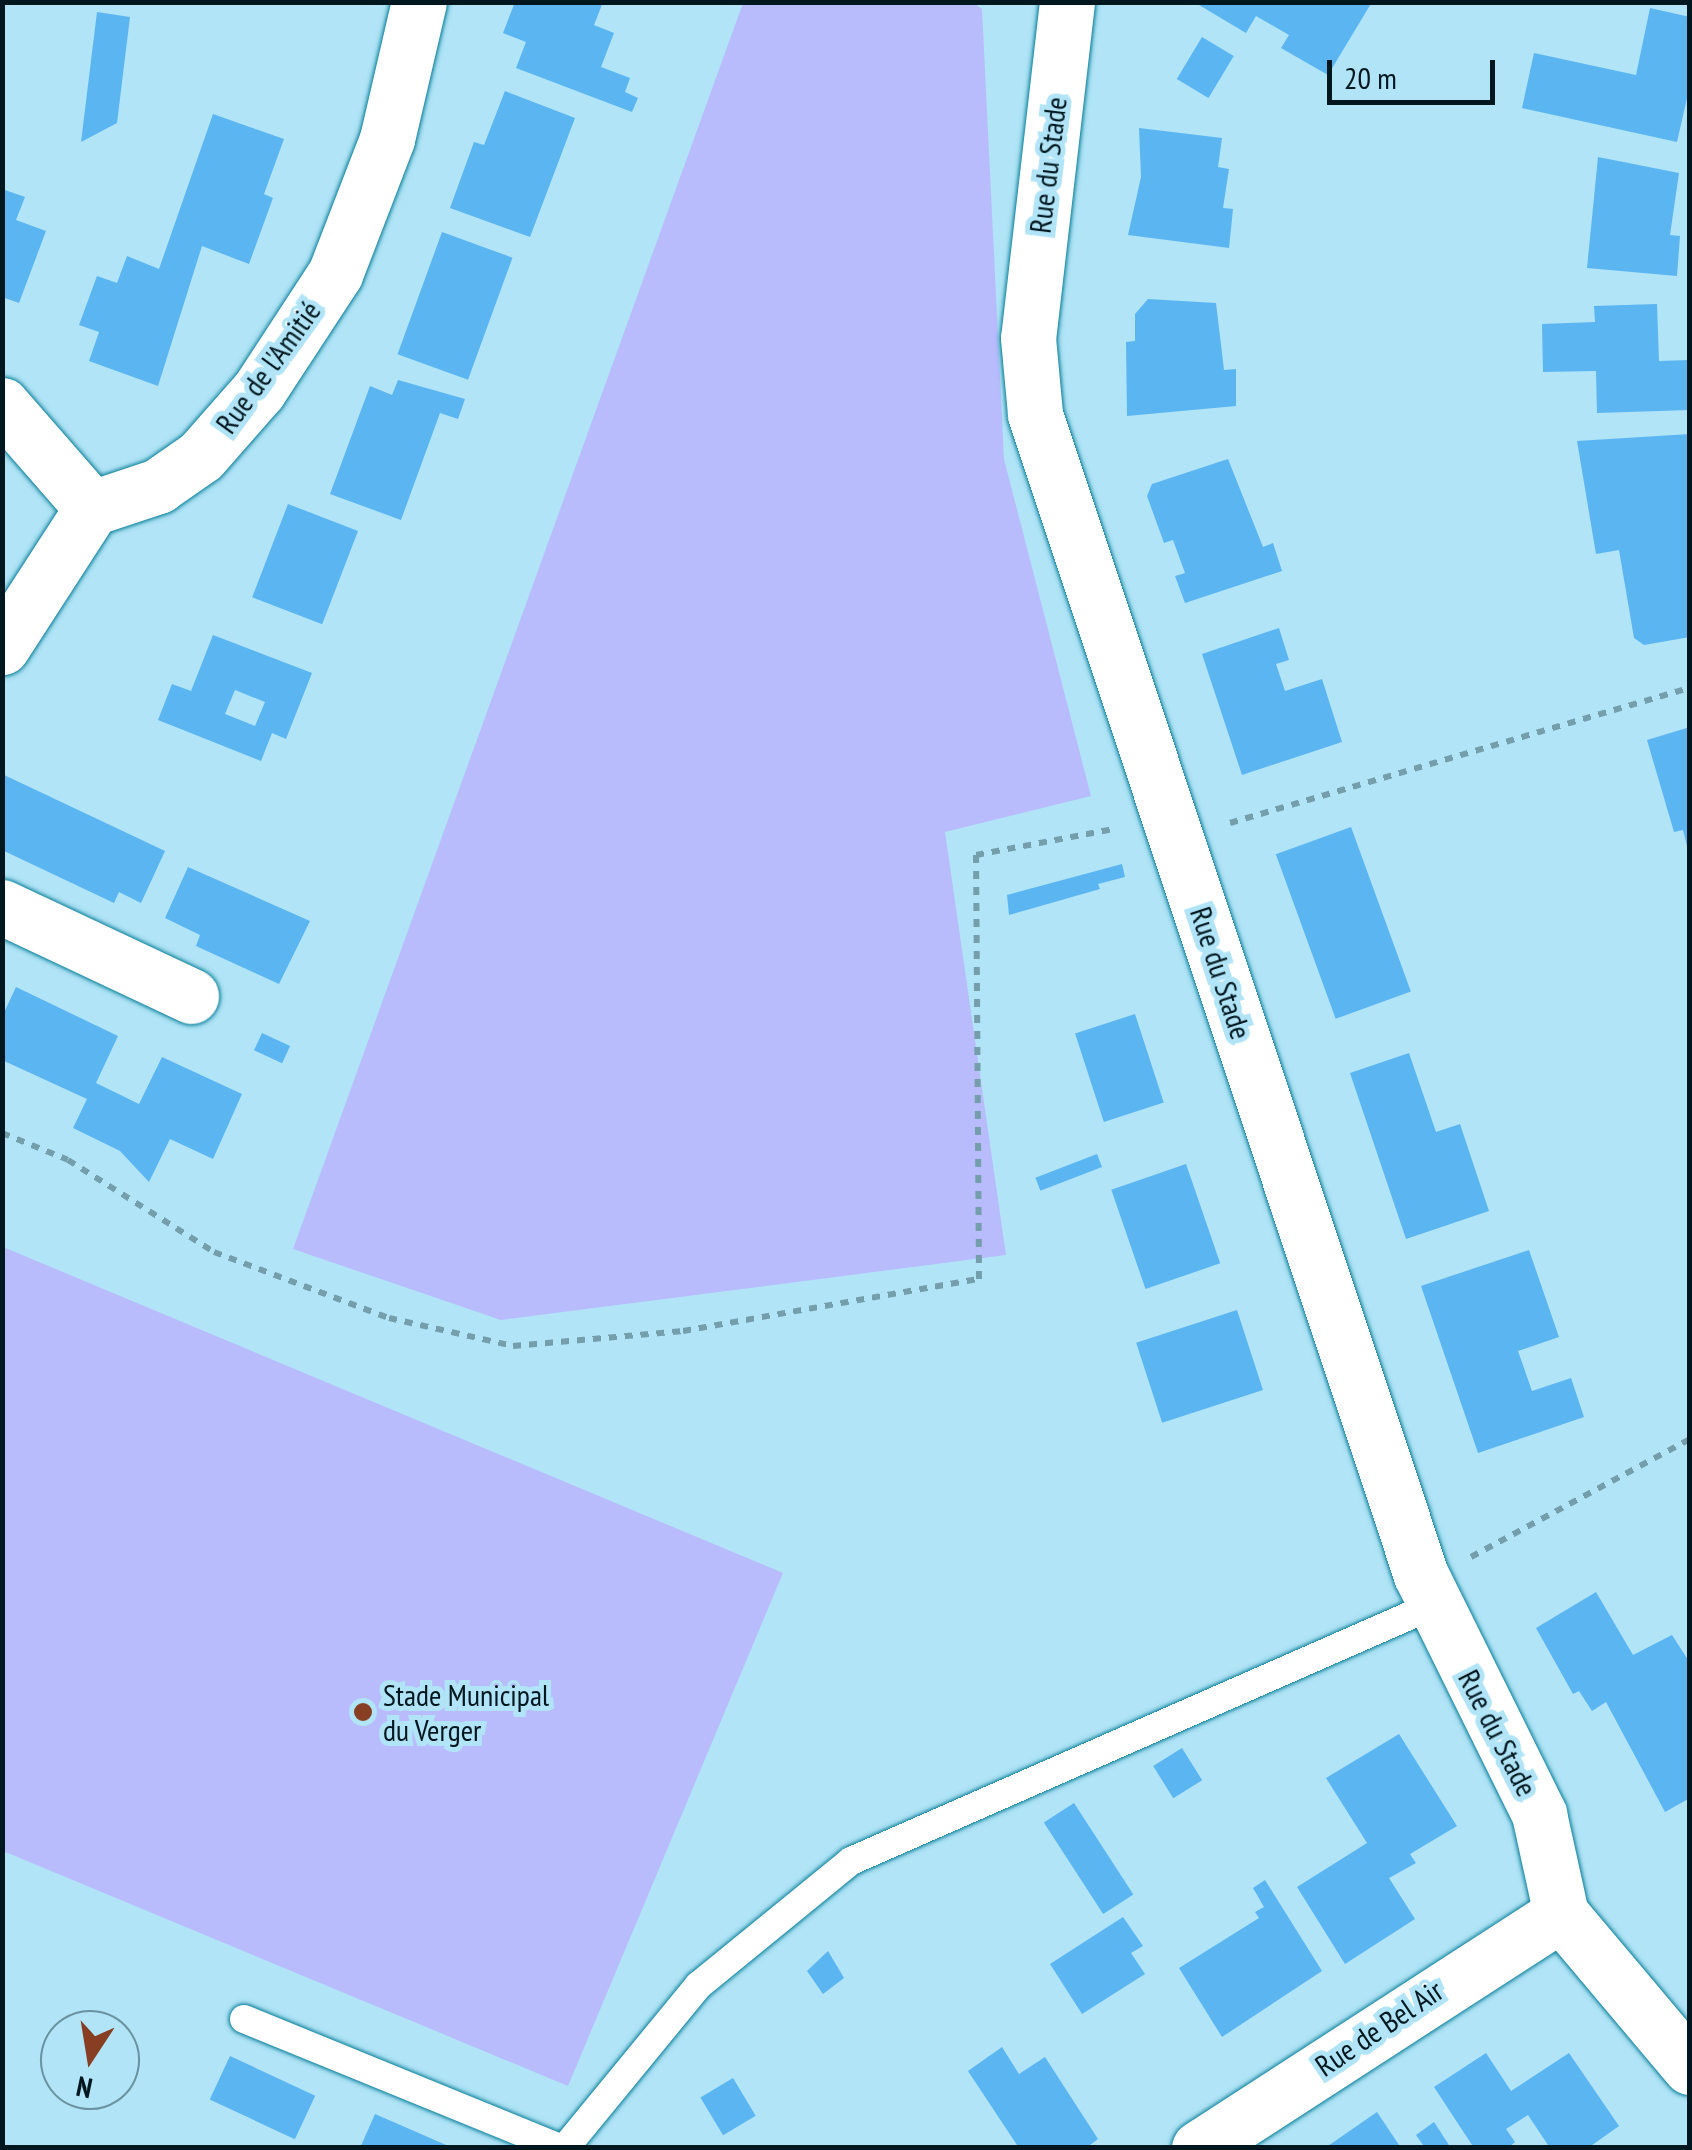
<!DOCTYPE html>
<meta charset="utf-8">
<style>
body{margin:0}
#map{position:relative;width:1692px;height:2150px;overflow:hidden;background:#b0e4f6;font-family:"PT Sans Narrow",sans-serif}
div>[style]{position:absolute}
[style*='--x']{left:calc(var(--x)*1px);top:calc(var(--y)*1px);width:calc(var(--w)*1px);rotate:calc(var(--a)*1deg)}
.green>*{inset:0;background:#b8bcfd}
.building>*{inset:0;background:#5bb5f1;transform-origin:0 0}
.path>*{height:6px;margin-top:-3px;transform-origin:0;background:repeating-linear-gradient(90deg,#749eac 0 8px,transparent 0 16px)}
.roads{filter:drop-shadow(0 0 2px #067d98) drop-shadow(0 0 2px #067d98)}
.service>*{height:28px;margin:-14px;padding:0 14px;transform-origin:14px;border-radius:14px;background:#fff}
.minor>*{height:55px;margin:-27.5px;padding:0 27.5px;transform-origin:27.5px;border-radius:27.5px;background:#fff}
.dots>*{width:28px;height:28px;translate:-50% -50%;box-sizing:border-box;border:5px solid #b0e4f6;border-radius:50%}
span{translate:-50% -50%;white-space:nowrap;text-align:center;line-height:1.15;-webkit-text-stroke:10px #b0e4f6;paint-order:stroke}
.street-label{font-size:30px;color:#00171f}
.poi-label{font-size:30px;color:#00171f}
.left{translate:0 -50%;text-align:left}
.frame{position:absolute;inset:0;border:5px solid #00171f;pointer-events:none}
.north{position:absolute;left:40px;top:2010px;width:100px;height:100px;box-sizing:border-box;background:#b0e4f6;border:2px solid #6a92a0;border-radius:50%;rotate:192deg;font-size:28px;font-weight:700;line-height:40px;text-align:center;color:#00171f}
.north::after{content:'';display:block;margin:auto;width:35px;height:45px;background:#873e22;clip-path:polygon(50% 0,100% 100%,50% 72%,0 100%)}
.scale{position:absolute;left:1327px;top:60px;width:168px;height:45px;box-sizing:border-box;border:5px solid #00171f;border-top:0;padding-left:12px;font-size:30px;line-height:35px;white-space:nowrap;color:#00171f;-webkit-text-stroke:8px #b0e4f6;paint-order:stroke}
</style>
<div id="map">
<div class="green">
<div style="clip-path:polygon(743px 3px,972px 2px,982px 9px,1004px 459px,1091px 796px,945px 832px,1006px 1255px,501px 1320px,293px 1249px)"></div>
<div style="clip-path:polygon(3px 1247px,783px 1573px,568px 2086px,3px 1851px)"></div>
</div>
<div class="building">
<div style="clip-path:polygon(515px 2px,603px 2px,594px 25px,614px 33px,601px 67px,630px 78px,625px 92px,638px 98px,632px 112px,516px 68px,526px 42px,503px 33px)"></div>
<div style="clip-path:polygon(1194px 2px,1372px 2px,1328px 75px,1281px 48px,1289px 35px,1256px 16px,1246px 33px)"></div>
<div style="clip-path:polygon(1650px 8px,1690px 17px,1690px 85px,1677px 142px,1522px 108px,1534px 53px,1636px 75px)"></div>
<div style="clip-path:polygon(97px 12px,130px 17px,117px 123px,81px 142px)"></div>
<div style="left:1202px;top:37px;width:37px;height:49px;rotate:31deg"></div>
<div style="clip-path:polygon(505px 91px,575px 118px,530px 237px,450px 208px,474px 142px,484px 145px)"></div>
<div style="clip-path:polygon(213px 114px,284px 139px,264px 194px,273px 198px,249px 264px,202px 246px,158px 386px,89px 361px,99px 332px,79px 325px,97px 276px,117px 283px,127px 256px,159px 269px)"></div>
<div style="clip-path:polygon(1139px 128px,1222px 138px,1218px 167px,1229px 169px,1223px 208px,1233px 209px,1229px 248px,1128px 235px,1141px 177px)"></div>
<div style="clip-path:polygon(1598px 157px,1679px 173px,1670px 235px,1680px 236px,1677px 276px,1587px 268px)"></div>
<div style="clip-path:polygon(2px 189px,25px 197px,16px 220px,46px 231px,19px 303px,2px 297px)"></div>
<div style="left:442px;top:232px;width:75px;height:130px;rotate:20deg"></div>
<div style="clip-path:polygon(1148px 299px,1216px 303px,1224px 370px,1236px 369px,1236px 406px,1127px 416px,1126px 342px,1135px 341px,1135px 314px)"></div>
<div style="clip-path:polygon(1657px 304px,1659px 361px,1690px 360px,1690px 410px,1597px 413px,1596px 371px,1543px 372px,1542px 324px,1595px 322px,1594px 306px)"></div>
<div style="clip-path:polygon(398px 380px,465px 399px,458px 419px,440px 413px,401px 520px,330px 494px,370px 386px,392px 395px)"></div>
<div style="clip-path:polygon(1690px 434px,1690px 637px,1644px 645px,1634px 638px,1619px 550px,1596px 554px,1577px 441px)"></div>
<div style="clip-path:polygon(1228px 459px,1263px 547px,1273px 543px,1282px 571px,1185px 603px,1175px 576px,1185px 573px,1173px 540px,1164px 543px,1147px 496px,1152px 484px)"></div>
<div style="left:288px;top:504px;width:75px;height:100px;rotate:21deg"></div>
<div style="clip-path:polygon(1279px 628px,1289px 660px,1276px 664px,1285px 691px,1322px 679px,1342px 742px,1242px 775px,1202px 654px)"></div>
<div style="clip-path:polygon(evenodd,213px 635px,312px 673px,286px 739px,272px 733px,261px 761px,158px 720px,172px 684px,191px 691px,213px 635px,235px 690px,265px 702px,255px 726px,225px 714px,235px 690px)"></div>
<div style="clip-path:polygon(1690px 727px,1690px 850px,1688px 850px,1683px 830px,1674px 832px,1647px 740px)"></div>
<div style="clip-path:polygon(2px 774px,165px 851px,141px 903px,119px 892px,114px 903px,2px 850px)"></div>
<div style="left:1351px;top:827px;width:175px;height:80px;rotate:70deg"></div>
<div style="clip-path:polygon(1122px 864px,1125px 877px,1098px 884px,1100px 889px,1009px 915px,1007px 895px)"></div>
<div style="clip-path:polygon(188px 867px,310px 921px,279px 984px,196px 946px,200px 935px,165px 918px)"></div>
<div style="clip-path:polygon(16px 987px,118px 1036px,96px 1083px,139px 1104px,162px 1057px,242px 1094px,213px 1159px,170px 1139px,149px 1182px,120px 1151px,73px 1128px,87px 1099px,2px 1060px,2px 1017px)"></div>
<div style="left:1135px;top:1014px;width:93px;height:63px;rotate:72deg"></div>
<div style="left:262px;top:1033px;width:31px;height:19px;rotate:25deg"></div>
<div style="clip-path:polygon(1409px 1053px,1436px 1132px,1460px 1124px,1489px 1211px,1406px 1239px,1350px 1073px)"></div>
<div style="left:1097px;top:1154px;width:14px;height:66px;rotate:69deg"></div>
<div style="left:1186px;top:1164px;width:105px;height:79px;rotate:71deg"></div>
<div style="clip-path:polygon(1529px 1250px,1559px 1337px,1518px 1351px,1532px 1391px,1571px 1378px,1584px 1417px,1478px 1453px,1421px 1286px)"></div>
<div style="left:1237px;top:1310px;width:84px;height:106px;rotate:72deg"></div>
<div style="clip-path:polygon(1596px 1592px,1633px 1655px,1672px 1635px,1690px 1663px,1690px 1798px,1665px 1812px,1606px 1702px,1592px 1711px,1579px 1691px,1573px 1694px,1536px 1628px)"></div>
<div style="clip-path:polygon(1399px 1734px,1457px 1826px,1410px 1854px,1416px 1863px,1389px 1878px,1415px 1919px,1345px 1964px,1297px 1887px,1367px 1843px,1326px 1778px)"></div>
<div style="left:1182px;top:1748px;width:38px;height:34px;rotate:58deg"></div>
<div style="left:1074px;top:1803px;width:109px;height:36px;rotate:57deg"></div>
<div style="clip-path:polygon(1265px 1880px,1322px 1971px,1222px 2037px,1179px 1968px,1259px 1918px,1255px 1912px,1264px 1907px,1253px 1888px)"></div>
<div style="clip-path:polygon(1123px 1917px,1143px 1946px,1131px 1953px,1145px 1974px,1082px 2014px,1050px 1964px)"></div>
<div style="clip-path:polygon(828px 1951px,844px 1978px,823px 1994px,807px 1971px)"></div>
<div style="clip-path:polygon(1002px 2047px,1019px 2074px,1045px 2057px,1098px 2139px,1086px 2148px,1019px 2148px,968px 2071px)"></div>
<div style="clip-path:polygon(1486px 2053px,1511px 2091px,1569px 2053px,1619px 2126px,1588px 2148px,1550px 2148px,1528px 2115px,1506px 2129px,1515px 2142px,1508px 2148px,1474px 2148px,1434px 2087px)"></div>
<div style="left:230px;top:2056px;width:94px;height:48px;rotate:25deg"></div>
<div style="left:733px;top:2078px;width:44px;height:38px;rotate:59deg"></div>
<div style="clip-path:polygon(1377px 2112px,1401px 2148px,1325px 2148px)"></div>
<div style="clip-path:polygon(375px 2114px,453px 2148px,360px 2148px)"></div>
<div style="clip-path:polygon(1434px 2122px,1451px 2148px,1425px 2148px,1416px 2135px)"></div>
</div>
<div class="path">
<div style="--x:1230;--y:823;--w:479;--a:-16.4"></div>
<div style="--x:2;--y:1133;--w:71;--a:22.2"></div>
<div style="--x:68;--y:1160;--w:173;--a:32.2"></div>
<div style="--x:214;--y:1252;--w:187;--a:20.7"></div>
<div style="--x:389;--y:1318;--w:127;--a:12.7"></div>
<div style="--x:513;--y:1346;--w:171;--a:-5"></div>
<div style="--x:683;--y:1331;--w:301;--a:-10"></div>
<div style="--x:979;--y:1279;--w:424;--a:-90.4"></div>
<div style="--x:976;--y:855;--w:140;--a:-10.7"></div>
<div style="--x:1471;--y:1557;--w:249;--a:-28.3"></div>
</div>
<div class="roads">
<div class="service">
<div style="--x:244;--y:2019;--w:341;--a:22.2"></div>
<div style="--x:565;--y:2148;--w:211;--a:-50.6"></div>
<div style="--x:699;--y:1985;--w:196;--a:-39.2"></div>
<div style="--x:851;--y:1861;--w:637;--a:-23.71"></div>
</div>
<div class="minor">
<div style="--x:1067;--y:2;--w:338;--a:96.6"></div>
<div style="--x:1028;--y:338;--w:76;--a:84.7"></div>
<div style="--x:1035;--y:414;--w:1223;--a:71.61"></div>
<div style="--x:1421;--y:1575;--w:267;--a:63.7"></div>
<div style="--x:1539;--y:1814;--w:102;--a:77.6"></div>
<div style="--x:1561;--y:1914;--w:200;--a:49.9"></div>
<div style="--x:2;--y:405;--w:137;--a:48.9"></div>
<div style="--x:2;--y:647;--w:166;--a:-57.1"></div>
<div style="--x:92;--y:508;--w:70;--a:-18.4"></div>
<div style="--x:158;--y:486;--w:52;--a:-34.9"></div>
<div style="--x:201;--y:456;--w:88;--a:-48.7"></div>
<div style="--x:259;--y:390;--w:139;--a:-56.8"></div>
<div style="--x:335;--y:274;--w:145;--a:-68.9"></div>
<div style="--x:387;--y:139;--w:141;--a:-76.9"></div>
<div style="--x:2;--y:907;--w:209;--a:25.2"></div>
<div style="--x:1199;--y:2148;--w:431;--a:-32.9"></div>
</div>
</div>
<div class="dots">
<div style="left:363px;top:1712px;background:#873e22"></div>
</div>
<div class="street-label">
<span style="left:1048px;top:165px;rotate:-83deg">Rue du Stade</span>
<span style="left:268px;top:367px;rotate:-54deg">Rue de l'Amitié</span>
<span style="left:1221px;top:973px;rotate:72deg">Rue du Stade</span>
<span style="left:1498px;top:1733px;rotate:63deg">Rue du Stade</span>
<span style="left:1379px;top:2028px;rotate:-34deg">Rue de Bel Air</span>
</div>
<div class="poi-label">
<span class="left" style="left:383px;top:1712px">Stade Municipal<br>du Verger</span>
</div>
<div class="frame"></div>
<div class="north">N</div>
<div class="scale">20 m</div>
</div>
